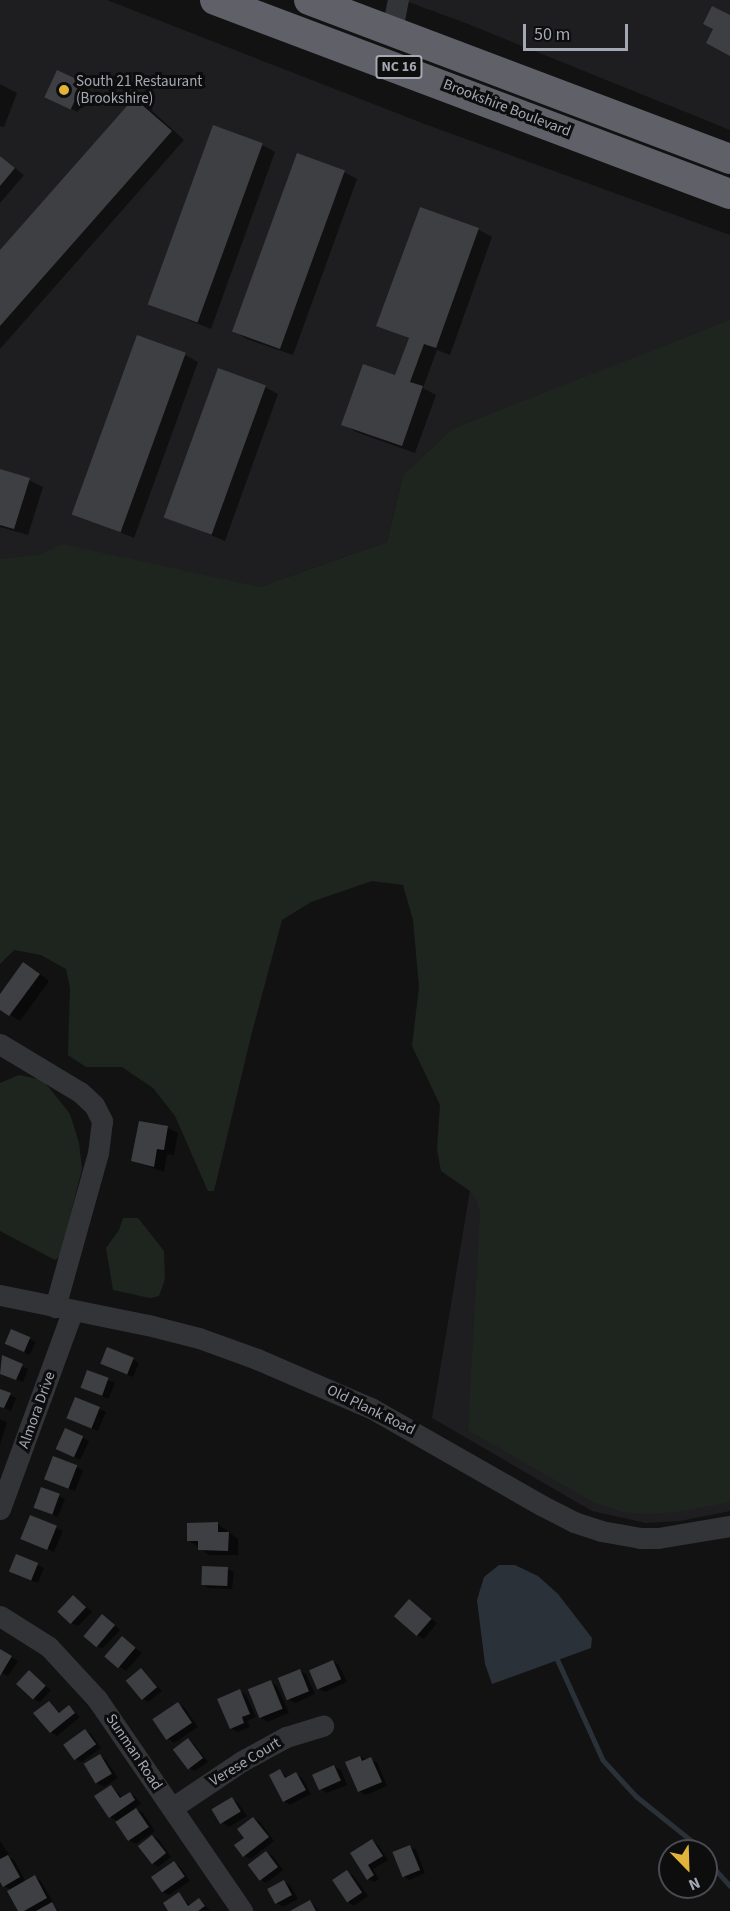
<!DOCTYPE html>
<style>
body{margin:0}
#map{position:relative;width:730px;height:1911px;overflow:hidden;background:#121213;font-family:"Source Sans 3",sans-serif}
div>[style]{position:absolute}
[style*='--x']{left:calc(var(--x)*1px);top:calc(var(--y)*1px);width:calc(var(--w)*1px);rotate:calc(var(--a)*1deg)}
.built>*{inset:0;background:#1e1e20}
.green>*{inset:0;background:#1e251f}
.water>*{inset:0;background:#2b3138}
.shadow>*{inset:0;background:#0007;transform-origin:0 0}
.stream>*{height:4.5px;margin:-2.25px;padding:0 2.25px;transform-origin:2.25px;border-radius:2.25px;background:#2b3138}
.building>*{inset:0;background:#3e3f43;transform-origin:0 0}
.minor>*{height:21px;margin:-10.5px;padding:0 10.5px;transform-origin:10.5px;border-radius:10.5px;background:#333438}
.highway>*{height:30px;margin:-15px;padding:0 15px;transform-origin:15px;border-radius:15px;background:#606168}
.dots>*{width:16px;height:16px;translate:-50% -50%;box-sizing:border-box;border:3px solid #0d0d0e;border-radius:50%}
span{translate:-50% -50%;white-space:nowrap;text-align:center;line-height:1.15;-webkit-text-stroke:6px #0d0d0e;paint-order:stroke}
.shield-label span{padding:2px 4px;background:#0d0d0e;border:2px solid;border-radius:4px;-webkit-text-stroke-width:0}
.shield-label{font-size:14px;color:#a4a8b3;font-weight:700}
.poi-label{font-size:15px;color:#a4a8b3}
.left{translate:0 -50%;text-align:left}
.street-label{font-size:15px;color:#a4a8b3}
.north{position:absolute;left:658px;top:1839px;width:60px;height:60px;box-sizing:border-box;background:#0d0d0e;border:2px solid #494b50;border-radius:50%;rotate:157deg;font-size:16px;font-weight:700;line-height:24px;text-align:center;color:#a4a8b3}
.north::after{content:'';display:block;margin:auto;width:21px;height:27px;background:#e2b33b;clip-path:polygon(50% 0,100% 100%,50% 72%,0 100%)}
.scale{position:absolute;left:523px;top:24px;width:105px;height:27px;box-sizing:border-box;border:3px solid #a4a8b3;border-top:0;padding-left:8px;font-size:18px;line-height:21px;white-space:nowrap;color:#a4a8b3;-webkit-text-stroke:4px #0d0d0e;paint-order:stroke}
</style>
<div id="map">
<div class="built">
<div style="clip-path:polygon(0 0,107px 0,422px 123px,730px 235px,730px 1511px,680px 1521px,646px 1523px,592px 1511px,432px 1418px,607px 369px,452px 429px,403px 475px,387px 542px,259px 587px,0 610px)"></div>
<div style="clip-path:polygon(403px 0,730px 0,730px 130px,468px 24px)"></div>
</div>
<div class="green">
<div style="clip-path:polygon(730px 320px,730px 1502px,677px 1512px,644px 1514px,623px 1512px,593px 1502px,468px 1430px,480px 1213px,476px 1198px,470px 1191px,441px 1171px,437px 1149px,440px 1105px,412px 1046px,419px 987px,413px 920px,403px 885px,372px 881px,311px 902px,282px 920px,251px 1036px,214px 1191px,208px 1191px,175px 1116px,153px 1088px,122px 1067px,86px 1067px,68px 1055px,70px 988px,66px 969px,41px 955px,14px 950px,0 964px,0 559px,38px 555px,62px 544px,259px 587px,387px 542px,403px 475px,452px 429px)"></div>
<div style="clip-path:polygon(19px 1075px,43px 1080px,70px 1114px,79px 1143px,82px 1169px,60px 1256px,55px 1260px,0 1231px,0 1083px)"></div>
<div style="clip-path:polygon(123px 1218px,138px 1218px,164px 1251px,165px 1279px,159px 1296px,150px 1298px,113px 1290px,106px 1248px,119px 1230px)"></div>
</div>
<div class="water">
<div style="clip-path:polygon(499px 1565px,515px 1565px,538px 1576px,558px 1594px,592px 1638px,591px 1648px,492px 1684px,485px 1664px,477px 1600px,484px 1577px)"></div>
</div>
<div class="shadow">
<div style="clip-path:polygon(82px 83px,88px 87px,78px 112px,53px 101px)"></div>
<div style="clip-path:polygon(0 84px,17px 93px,4px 127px,0 126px)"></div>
<div style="clip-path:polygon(134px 100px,148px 107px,184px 140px,0 349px,0 252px)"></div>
<div style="clip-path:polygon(262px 145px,275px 152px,211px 329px,149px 304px)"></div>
<div style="clip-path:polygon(0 156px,24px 175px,0 203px)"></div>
<div style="clip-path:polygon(344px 172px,357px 179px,293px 355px,247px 339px,234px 331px)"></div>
<div style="clip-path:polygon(420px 209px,479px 230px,492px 237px,450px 355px,437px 350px,423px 388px,436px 395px,415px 453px,356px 432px,343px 424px,396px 377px,410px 339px,378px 325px)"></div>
<div style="clip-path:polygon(185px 355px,198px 362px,134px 538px,73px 513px)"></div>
<div style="clip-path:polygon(265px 387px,278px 394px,225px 541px,165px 516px)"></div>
<div style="clip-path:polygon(0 471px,29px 480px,43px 487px,28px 535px,0 527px)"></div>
<div style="clip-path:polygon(34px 969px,49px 981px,20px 1021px,0 1008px,0 996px)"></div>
<div style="clip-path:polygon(140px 1122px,168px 1128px,178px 1133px,174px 1155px,167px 1154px,164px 1172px,133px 1161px)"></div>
<div style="left:12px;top:1331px;width:26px;height:14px;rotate:25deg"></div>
<div style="clip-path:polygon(2px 1357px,28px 1369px,23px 1382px,0 1373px)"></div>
<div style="clip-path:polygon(133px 1359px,139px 1363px,133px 1377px,101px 1364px)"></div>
<div style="left:88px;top:1372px;width:29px;height:17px;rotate:22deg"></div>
<div style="clip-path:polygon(0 1390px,16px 1398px,11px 1411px,0 1406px)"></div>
<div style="clip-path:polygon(76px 1399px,106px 1412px,98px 1431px,74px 1421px)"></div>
<div style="clip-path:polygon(0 1419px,7px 1422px,0 1445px)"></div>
<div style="clip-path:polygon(82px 1437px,89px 1441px,80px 1460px,64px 1452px)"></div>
<div style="clip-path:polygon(54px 1458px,83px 1470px,75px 1491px,53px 1483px)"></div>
<div style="clip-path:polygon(59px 1496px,65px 1499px,58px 1517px,41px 1510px)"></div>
<div style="clip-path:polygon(31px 1517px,63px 1531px,54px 1552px,29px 1541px)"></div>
<div style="clip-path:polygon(218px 1524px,238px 1539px,238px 1555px,209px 1555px,188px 1540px)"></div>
<div style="clip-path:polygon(17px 1556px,44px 1568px,38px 1583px,17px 1575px)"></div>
<div style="clip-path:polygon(227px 1569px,234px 1572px,232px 1589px,208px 1588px,202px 1584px)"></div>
<div style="clip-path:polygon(79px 1601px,92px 1612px,78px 1626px,72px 1623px)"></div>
<div style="clip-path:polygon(409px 1601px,437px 1623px,424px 1639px,417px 1635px)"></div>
<div style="clip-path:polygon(103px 1616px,120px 1630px,102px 1649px,96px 1645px)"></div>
<div style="clip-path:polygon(122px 1638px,142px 1653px,126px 1671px,120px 1667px)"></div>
<div style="clip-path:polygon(0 1650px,18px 1661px,8px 1676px,0 1672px)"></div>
<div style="clip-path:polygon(333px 1662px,339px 1665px,347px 1682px,325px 1692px,318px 1688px)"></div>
<div style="clip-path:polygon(141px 1670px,162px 1691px,148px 1702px,142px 1698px)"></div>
<div style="clip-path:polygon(300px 1671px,306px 1674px,315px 1694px,295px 1703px,288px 1699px)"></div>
<div style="clip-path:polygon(29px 1672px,51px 1690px,40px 1702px,34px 1699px)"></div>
<div style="clip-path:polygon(271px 1682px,277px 1686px,289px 1713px,267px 1722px,261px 1718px)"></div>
<div style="clip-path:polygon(240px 1691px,246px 1695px,256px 1717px,247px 1721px,250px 1727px,237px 1732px,231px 1728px)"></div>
<div style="clip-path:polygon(49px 1703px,61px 1713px,69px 1707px,80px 1717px,57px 1736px,51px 1732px)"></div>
<div style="clip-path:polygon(178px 1704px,184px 1707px,198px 1727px,174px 1743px,168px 1739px)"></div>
<div style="clip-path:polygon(85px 1731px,91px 1734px,101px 1748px,82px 1762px,75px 1759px)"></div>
<div style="clip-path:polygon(188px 1740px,194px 1744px,208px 1762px,195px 1771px,189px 1768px)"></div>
<div style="clip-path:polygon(100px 1756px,106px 1760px,118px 1778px,104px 1787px,97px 1783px)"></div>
<div style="clip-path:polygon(360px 1757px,377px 1762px,387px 1786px,366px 1795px,359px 1791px)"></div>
<div style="clip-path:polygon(334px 1766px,341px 1770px,347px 1785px,327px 1793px,321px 1789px)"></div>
<div style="clip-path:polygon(280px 1771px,288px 1778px,296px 1774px,302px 1778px,311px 1794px,290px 1805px,284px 1801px)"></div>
<div style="clip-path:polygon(111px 1786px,123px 1798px,130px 1794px,136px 1797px,141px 1804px,134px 1808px,143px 1813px,155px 1831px,136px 1844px,129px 1840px,119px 1822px,110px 1817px)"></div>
<div style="clip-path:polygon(232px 1799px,238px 1803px,247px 1816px,229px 1827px,223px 1823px)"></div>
<div style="clip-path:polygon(253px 1818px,260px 1822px,274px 1841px,251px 1859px,244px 1856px,246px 1838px)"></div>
<div style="clip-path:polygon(153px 1836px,159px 1840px,171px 1857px,158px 1867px,152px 1863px)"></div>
<div style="clip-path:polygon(0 1841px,9px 1854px,6px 1856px,14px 1860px,26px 1882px,35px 1877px,41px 1881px,53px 1902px,50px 1903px,60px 1911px,19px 1911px,12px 1890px,4px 1886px,0 1879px)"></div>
<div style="clip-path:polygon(372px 1841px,378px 1845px,388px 1860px,373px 1869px,379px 1879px,374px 1882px,368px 1879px,352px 1853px)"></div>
<div style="clip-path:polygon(410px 1847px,416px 1850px,425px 1873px,409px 1880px,403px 1876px)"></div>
<div style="clip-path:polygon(266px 1853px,273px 1856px,283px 1870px,266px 1883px,260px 1879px)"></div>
<div style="clip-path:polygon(174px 1863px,180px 1867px,190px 1881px,169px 1895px,163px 1892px)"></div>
<div style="clip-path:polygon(347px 1872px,354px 1876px,368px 1896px,354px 1906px,348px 1902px)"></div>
<div style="clip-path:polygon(284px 1881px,290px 1885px,298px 1899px,283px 1907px,277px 1903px)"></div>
<div style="clip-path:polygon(179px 1894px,191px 1906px,199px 1900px,210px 1910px,169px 1911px)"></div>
<div style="clip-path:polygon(310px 1901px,319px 1911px,293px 1911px)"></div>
</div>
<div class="stream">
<div style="--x:555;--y:1654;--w:116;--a:65.6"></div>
<div style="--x:603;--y:1760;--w:49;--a:47.5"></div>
<div style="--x:636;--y:1796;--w:72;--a:38.8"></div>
<div style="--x:692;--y:1841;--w:13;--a:51"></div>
<div style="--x:706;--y:1859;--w:36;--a:48"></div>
</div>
<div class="building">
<div style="clip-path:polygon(712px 6px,730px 15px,730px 56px,706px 43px,713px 29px,703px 24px)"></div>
<div style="left:57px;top:70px;width:29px;height:30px;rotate:25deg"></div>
<div style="clip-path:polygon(134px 98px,172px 131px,0 326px,0 250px)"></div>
<div style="left:213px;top:125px;width:53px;height:191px;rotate:20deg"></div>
<div style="left:297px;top:153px;width:51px;height:190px;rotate:20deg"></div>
<div style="clip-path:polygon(0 156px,15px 168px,0 186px)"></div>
<div style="clip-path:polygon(420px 207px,479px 228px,436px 348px,424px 344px,410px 382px,423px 386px,402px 446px,341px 425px,363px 364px,395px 375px,409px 338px,376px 326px)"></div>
<div style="left:137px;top:335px;width:52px;height:191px;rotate:20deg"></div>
<div style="left:218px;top:368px;width:51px;height:159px;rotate:20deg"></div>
<div style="clip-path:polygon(0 469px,30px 478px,14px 529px,0 525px)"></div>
<div style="clip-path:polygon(23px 962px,40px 974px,9px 1016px,0 1010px,0 994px)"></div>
<div style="clip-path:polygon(139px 1121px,168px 1126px,164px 1150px,157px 1149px,154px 1167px,131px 1161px)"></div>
<div style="left:11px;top:1329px;width:21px;height:16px;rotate:23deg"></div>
<div style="left:107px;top:1347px;width:29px;height:18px;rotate:22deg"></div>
<div style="clip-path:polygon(2px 1355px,23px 1364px,16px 1380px,0 1374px)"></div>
<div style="left:87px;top:1370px;width:23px;height:19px;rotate:20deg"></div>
<div style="clip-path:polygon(0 1389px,11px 1393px,4px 1408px,0 1407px)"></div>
<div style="left:75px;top:1397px;width:27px;height:23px;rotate:22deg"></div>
<div style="left:65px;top:1428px;width:20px;height:23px;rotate:24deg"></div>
<div style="left:53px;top:1456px;width:26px;height:25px;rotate:21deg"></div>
<div style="left:41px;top:1487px;width:20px;height:22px;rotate:20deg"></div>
<div style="left:30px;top:1515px;width:29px;height:26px;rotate:22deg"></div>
<div style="clip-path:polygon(218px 1522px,218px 1532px,229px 1532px,228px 1551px,198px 1550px,198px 1541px,187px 1541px,187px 1523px)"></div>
<div style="left:16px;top:1554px;width:24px;height:19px;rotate:22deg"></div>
<div style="left:202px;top:1566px;width:26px;height:19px;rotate:2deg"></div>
<div style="left:73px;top:1595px;width:18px;height:23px;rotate:43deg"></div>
<div style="left:409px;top:1599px;width:30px;height:23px;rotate:41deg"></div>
<div style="left:102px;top:1614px;width:17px;height:29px;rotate:40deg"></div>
<div style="left:122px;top:1636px;width:18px;height:27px;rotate:41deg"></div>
<div style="clip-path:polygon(0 1649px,12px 1656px,0 1676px)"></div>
<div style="left:333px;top:1660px;width:21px;height:26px;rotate:67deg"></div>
<div style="left:141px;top:1668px;width:25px;height:20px;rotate:50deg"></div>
<div style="left:300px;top:1669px;width:24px;height:24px;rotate:68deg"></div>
<div style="left:29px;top:1670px;width:23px;height:19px;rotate:43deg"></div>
<div style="left:271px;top:1680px;width:31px;height:25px;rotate:68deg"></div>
<div style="clip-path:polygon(240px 1689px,250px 1714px,242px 1717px,244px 1723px,230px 1729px,217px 1699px)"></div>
<div style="clip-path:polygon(49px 1701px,59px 1713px,69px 1705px,75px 1713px,50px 1733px,33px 1713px)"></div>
<div style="left:178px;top:1702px;width:25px;height:31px;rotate:56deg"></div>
<div style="left:85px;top:1729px;width:19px;height:27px;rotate:54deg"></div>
<div style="left:188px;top:1738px;width:25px;height:19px;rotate:53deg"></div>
<div style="left:100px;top:1754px;width:23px;height:19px;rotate:59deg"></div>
<div style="clip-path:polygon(360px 1756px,362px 1761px,371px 1757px,382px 1782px,358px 1792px,345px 1762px)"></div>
<div style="left:334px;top:1765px;width:17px;height:24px;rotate:66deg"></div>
<div style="clip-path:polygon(280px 1769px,285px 1778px,296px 1772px,306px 1790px,283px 1802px,269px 1775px)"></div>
<div style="clip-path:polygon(111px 1785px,120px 1798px,130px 1792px,135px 1800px,109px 1818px,94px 1796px)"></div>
<div style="left:232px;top:1797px;width:17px;height:24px;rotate:59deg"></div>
<div style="left:136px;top:1808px;width:23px;height:25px;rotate:56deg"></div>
<div style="clip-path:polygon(253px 1817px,269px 1837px,243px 1857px,234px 1845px,244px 1838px,237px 1829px)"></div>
<div style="left:152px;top:1835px;width:23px;height:18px;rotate:52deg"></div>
<div style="clip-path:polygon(372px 1839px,383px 1856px,368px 1865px,374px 1875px,367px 1880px,350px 1853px)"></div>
<div style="left:410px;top:1845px;width:27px;height:19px;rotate:68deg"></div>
<div style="left:266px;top:1851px;width:20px;height:23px;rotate:53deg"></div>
<div style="clip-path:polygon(8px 1855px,20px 1877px,3px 1887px,0 1882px,0 1859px)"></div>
<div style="left:174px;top:1861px;width:19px;height:28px;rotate:55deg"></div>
<div style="left:347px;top:1870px;width:27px;height:18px;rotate:56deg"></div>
<div style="clip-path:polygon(35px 1875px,47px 1898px,24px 1911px,18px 1911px,7px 1891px)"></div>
<div style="left:284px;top:1880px;width:17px;height:19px;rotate:62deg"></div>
<div style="clip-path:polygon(179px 1892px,188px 1906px,199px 1898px,205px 1906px,198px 1911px,168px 1911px,163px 1903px)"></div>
<div style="clip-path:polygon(310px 1900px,316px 1911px,290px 1911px)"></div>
<div style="clip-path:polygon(52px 1902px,57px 1911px,36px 1911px)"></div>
</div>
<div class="minor">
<div style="--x:392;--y:30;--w:31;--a:-79"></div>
<div style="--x:0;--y:1044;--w:93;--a:31"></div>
<div style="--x:80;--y:1092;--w:19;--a:43"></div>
<div style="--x:94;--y:1105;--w:18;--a:63"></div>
<div style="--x:102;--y:1121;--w:32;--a:97"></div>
<div style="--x:98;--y:1153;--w:160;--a:105.6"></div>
<div style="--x:0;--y:1295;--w:151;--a:11.5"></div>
<div style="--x:148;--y:1325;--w:53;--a:14.3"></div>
<div style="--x:199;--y:1338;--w:62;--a:19.9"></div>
<div style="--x:257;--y:1359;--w:124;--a:23.3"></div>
<div style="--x:371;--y:1408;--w:196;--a:29.7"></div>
<div style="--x:541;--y:1505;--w:37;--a:27"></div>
<div style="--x:574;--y:1522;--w:28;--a:18"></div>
<div style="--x:601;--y:1531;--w:39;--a:10"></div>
<div style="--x:639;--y:1538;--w:19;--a:0"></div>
<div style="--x:658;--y:1538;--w:73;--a:-9.5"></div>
<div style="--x:0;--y:1509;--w:212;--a:-69.9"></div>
<div style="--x:0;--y:1616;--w:58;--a:32.3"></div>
<div style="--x:49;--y:1647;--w:71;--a:47.3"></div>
<div style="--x:97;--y:1699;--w:257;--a:55.6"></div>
<div style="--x:172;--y:1808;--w:84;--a:-33.9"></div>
<div style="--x:242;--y:1761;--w:50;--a:-28.6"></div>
<div style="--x:286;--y:1737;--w:39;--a:-17"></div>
</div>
<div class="highway">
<div style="--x:215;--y:0;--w:550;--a:20.64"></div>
<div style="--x:309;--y:0;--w:450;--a:20.7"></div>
</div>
<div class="dots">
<div style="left:64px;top:90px;background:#e2b33b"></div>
</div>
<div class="shield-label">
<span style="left:399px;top:67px">NC 16</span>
</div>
<div class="poi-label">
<span class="left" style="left:76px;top:90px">South 21 Restaurant<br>(Brookshire)</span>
</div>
<div class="street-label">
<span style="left:507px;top:108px;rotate:21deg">Brookshire Boulevard</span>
<span style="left:37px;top:1410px;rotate:-70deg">Almora Drive</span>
<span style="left:371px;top:1410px;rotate:26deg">Old Plank Road</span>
<span style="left:134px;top:1752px;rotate:56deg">Sunman Road</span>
<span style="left:245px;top:1762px;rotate:-31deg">Verese Court</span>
</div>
<div class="north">N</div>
<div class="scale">50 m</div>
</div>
